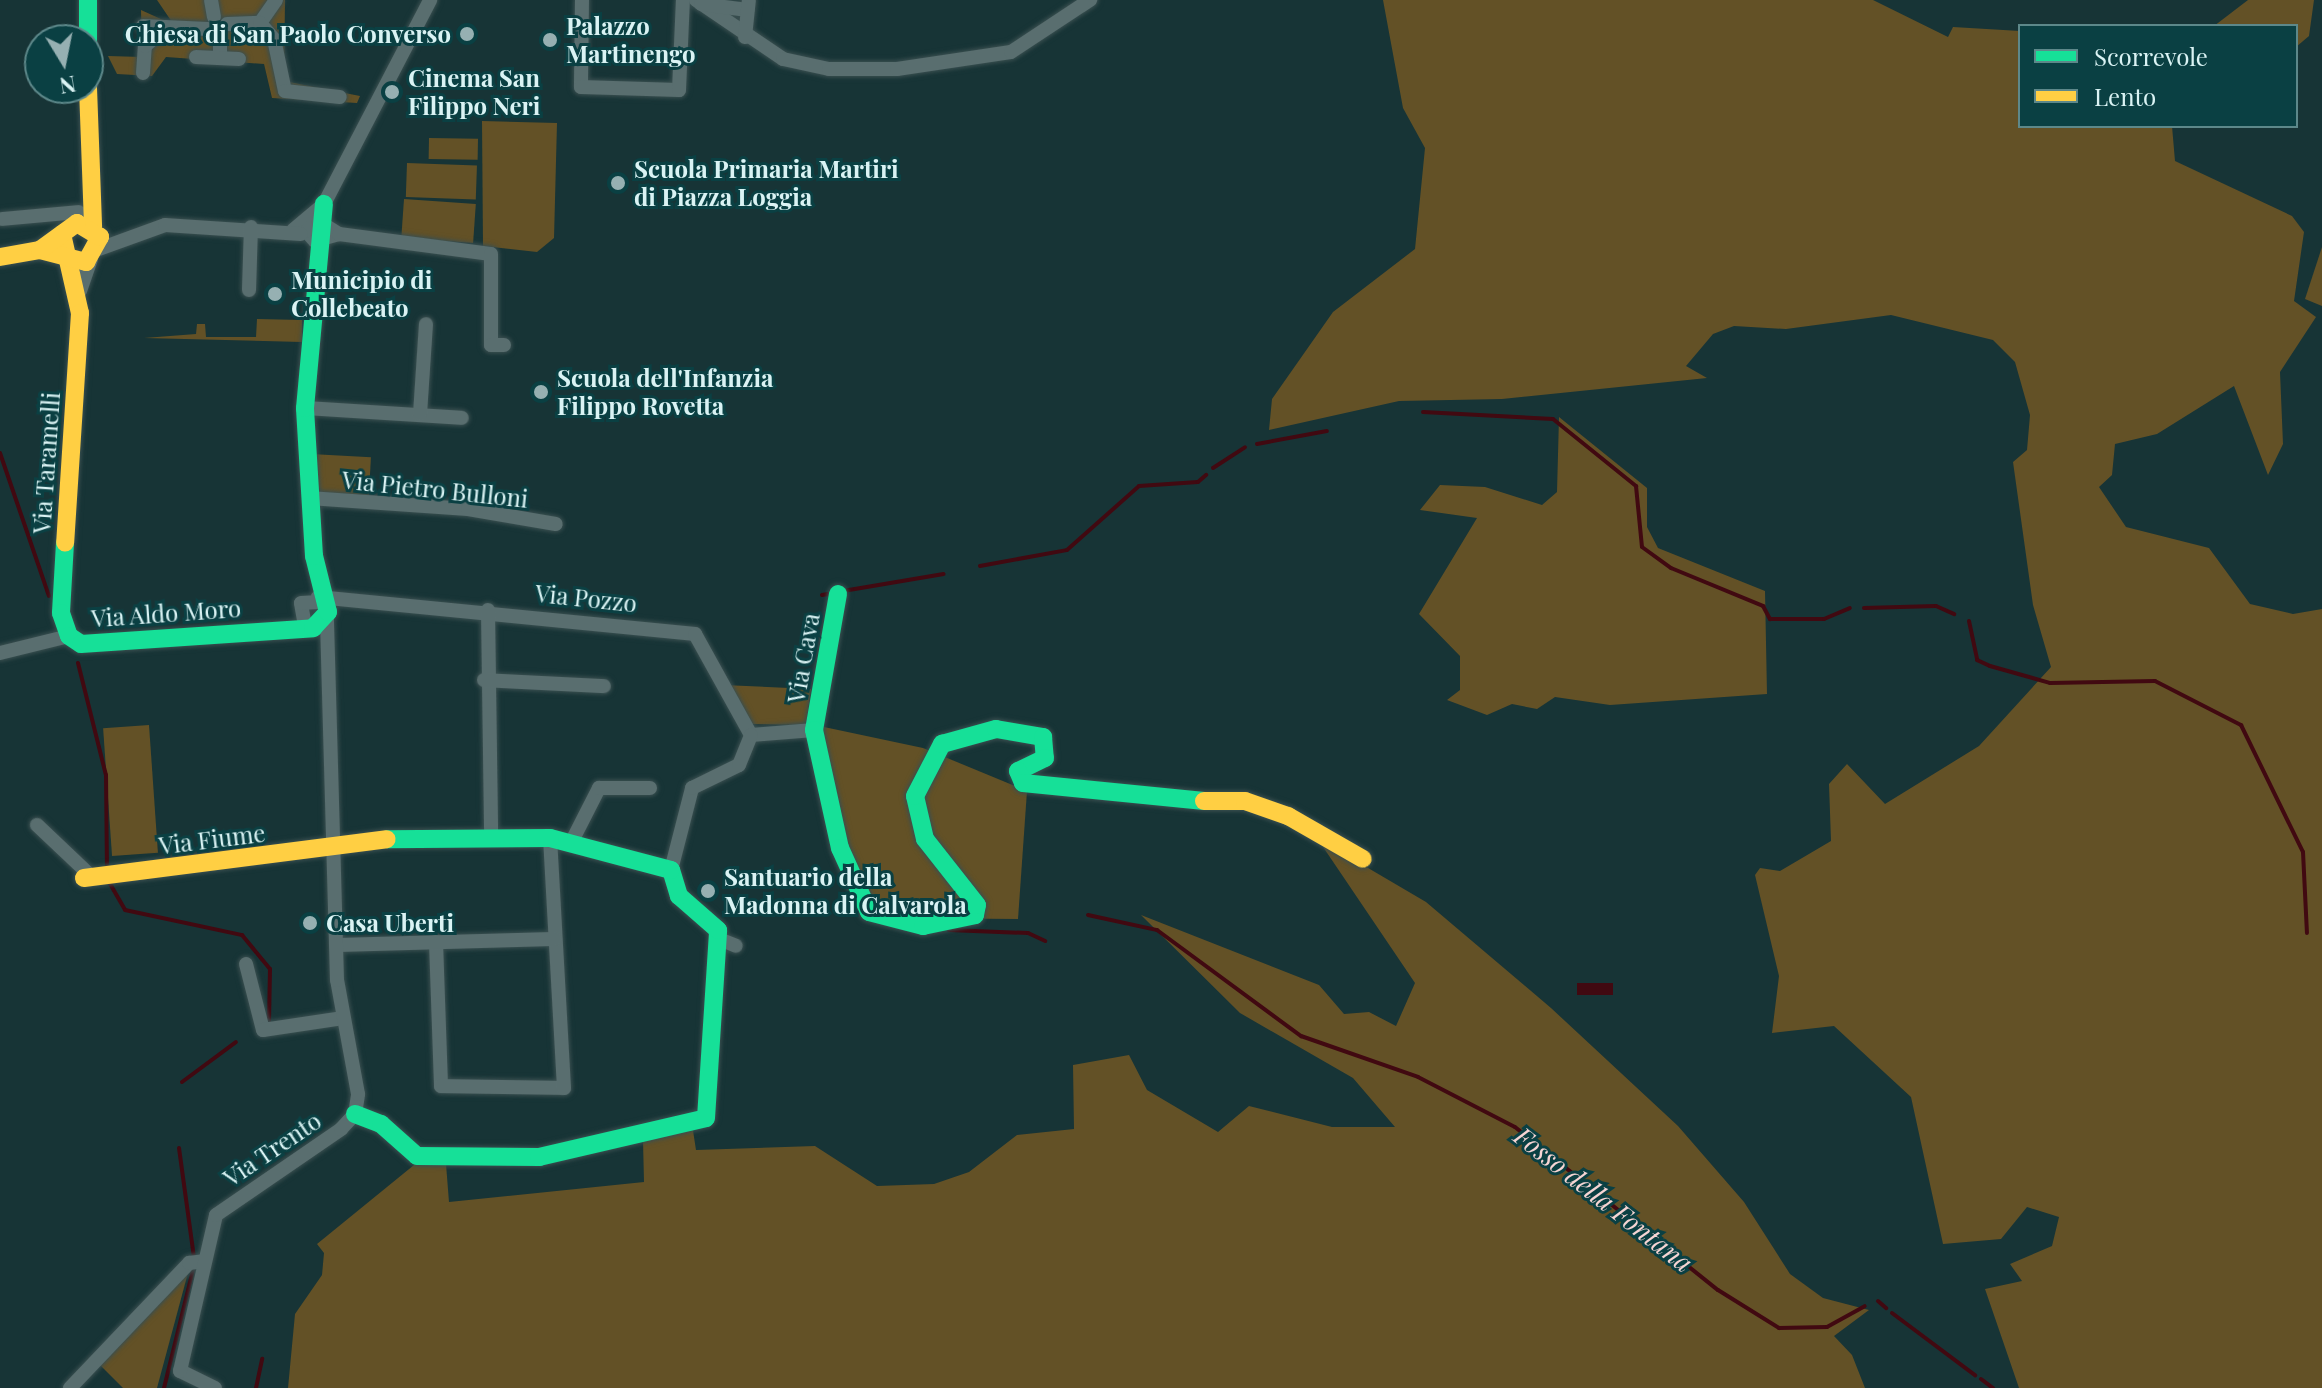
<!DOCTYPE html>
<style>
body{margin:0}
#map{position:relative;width:2322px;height:1388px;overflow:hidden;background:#173436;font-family:"Playfair Display",serif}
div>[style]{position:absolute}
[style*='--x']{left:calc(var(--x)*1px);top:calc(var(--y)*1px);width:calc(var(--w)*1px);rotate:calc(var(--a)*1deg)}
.green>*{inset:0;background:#635126;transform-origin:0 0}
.water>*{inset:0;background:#410911;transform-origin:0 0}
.stream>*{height:4px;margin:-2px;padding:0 2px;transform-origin:2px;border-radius:2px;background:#410911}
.roads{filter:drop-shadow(0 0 2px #3a4f50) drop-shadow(0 0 2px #3a4f50)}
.street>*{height:14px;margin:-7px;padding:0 7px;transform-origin:7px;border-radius:7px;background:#596e6f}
.fast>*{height:18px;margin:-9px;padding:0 9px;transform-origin:9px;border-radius:9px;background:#16e098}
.slow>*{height:18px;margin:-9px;padding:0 9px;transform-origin:9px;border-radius:9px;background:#ffcf43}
.dots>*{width:22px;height:22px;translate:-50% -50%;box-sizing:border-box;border:4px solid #0a4043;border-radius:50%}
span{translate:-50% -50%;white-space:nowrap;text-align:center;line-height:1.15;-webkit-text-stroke:6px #0a4043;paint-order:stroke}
.poi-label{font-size:24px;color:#daf3f4;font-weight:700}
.left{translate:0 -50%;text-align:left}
.right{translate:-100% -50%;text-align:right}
.street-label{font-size:24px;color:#daf3f4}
.water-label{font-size:26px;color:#f6d5d4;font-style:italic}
.legend{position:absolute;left:2018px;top:24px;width:280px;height:104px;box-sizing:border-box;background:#0a4043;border:2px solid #5d888a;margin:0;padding:10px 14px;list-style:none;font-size:24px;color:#daf3f4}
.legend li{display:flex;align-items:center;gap:16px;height:40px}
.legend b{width:40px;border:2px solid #5d888a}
.north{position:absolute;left:24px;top:24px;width:80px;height:80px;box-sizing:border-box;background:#0a4043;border:2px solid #5d888a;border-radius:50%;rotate:170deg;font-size:22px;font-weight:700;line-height:32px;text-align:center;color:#daf3f4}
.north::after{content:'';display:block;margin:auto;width:28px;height:36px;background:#96b0b2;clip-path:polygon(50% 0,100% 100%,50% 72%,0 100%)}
</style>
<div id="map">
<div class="green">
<div style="clip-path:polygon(157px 0,285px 0,284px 81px,360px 96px,357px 103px,272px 98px,264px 64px,166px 57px,152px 76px,117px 74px,108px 56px,142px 57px,141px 10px,174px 25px)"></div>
<div style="clip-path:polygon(1383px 0,1873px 0,1948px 37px,1953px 27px,2020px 31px,2020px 126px,2172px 126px,2175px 161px,2292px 216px,2304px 232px,2294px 301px,2316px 317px,2280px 372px,2283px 444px,2268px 475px,2234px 386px,2157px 434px,2115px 444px,2112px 475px,2099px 487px,2126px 527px,2209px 548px,2250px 604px,2293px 614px,2322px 609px,2322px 1388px,2019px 1388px,1985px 1289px,2022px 1281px,2010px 1264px,2052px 1246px,2059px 1217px,2027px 1207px,2001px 1239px,1943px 1244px,1911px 1097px,1834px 1026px,1772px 1033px,1779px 976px,1755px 875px,1760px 868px,1780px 871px,1831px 841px,1829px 784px,1847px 764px,1885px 804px,1979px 746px,2051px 667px,2033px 605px,2013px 462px,2027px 450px,2030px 415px,2015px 362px,1993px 340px,1891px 315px,1786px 329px,1734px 326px,1713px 334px,1686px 366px,1707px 378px,1502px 399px,1399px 401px,1269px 430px,1272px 399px,1333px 312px,1415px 249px,1425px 148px,1403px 108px)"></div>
<div style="clip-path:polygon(2248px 0,2314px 0,2309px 36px,2296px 47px,2296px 26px,2214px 26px)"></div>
<div style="clip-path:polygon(482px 121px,557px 123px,554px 238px,537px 252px,483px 246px)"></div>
<div style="left:429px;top:138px;width:49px;height:21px;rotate:1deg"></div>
<div style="left:407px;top:163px;width:70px;height:34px;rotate:2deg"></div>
<div style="left:404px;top:199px;width:72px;height:39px;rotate:4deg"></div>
<div style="clip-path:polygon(2322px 247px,2322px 306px,2305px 299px)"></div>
<div style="clip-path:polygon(257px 319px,302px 320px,302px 342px,144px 338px,196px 334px,197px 324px,205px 324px,206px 337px,256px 337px)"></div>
<div style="clip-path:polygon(1559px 417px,1647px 488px,1647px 527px,1658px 548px,1765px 591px,1767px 694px,1610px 705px,1555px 697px,1537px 709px,1512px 704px,1487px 715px,1447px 700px,1460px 690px,1460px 656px,1419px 614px,1477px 518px,1420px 510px,1440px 485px,1485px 487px,1542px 505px,1557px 492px)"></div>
<div style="left:311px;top:454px;width:60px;height:38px;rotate:3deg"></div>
<div style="clip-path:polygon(723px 685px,811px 689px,806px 725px,746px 724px)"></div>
<div style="left:149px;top:725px;width:128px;height:46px;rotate:86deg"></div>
<div style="clip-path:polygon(824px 727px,923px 748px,1027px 791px,1018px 919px,895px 918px,859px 897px,816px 741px)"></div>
<div style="clip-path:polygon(1317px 838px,1426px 902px,1551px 1008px,1678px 1126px,1744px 1202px,1790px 1274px,1823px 1298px,1869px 1310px,1834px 1336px,1852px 1355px,1865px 1388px,288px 1388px,295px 1314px,322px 1275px,324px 1253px,317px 1244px,414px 1165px,446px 1164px,449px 1202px,644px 1182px,643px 1141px,692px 1124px,696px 1150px,815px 1146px,877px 1186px,934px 1184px,969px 1172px,1017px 1135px,1074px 1129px,1073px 1065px,1129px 1055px,1147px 1090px,1218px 1132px,1249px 1106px,1332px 1127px,1395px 1127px,1353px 1078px,1240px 1013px,1141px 915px,1319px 985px,1344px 1014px,1369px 1012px,1396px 1026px,1415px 983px)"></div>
<div style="clip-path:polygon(189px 1269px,157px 1388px,123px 1388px,99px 1364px)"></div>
</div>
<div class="water">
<div style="left:1613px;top:983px;width:12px;height:36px;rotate:90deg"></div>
</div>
<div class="stream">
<div style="--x:1423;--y:412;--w:130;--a:3.1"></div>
<div style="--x:1553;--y:419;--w:107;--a:38.9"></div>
<div style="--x:1636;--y:486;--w:61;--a:84.4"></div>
<div style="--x:1642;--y:547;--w:36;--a:36"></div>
<div style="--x:1671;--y:568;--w:100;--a:22.4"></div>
<div style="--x:1763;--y:606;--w:15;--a:62"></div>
<div style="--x:1770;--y:619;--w:54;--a:0"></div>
<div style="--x:1824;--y:619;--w:28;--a:-23"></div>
<div style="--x:1257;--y:444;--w:71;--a:-10.5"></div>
<div style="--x:0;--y:453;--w:151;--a:71.1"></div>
<div style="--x:1213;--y:468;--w:38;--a:-33"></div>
<div style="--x:980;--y:566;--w:88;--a:-10.4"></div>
<div style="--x:1067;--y:550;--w:96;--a:-41.6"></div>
<div style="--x:1139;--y:486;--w:59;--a:-3.9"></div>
<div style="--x:1198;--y:482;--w:11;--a:-41"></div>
<div style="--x:843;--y:591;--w:102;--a:-9.6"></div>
<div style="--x:822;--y:595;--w:6;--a:-9"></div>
<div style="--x:1864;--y:608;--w:72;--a:-1.6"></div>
<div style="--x:1936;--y:606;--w:20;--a:24"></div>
<div style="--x:1969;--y:621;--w:40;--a:78"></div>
<div style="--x:1977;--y:660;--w:14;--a:25"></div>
<div style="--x:1990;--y:666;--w:62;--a:15.8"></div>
<div style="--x:2050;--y:683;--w:105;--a:-1.1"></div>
<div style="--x:2155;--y:681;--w:97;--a:27.1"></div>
<div style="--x:2241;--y:725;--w:141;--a:64"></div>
<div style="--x:2303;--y:852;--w:81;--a:87.2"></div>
<div style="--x:78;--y:663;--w:115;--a:76"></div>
<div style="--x:106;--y:775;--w:94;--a:89.4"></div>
<div style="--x:109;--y:882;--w:32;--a:60"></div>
<div style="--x:125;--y:910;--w:120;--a:12.1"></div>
<div style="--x:242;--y:935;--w:44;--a:50.5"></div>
<div style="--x:270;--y:969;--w:54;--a:91.1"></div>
<div style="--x:1088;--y:915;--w:71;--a:12.3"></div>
<div style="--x:1157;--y:930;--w:179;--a:36.4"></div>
<div style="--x:1301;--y:1036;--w:124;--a:19.3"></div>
<div style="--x:1418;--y:1077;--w:109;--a:27.3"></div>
<div style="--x:1515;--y:1127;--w:260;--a:38.8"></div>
<div style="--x:1718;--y:1290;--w:72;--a:31.9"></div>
<div style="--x:1779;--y:1328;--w:48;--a:-1.2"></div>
<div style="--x:1827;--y:1327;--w:43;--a:-28.9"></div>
<div style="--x:949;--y:930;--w:79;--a:2.2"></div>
<div style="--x:1028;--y:933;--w:19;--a:25"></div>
<div style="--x:182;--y:1082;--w:67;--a:-36.5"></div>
<div style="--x:179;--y:1148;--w:110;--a:82.2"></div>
<div style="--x:1878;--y:1301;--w:11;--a:41"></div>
<div style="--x:1892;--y:1313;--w:104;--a:36.8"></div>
<div style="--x:1981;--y:1379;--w:15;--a:37"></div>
<div style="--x:164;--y:1388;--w:126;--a:-76.2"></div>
<div style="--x:256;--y:1388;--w:30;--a:-78"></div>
</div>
<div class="roads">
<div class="street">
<div style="--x:211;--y:0;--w:17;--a:80"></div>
<div style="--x:582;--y:0;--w:87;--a:90.7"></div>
<div style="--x:581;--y:87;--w:98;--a:1.8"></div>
<div style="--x:679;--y:90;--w:90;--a:-87.5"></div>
<div style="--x:696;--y:0;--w:105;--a:34.1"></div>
<div style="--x:783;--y:59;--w:47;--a:12.3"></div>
<div style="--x:829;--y:69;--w:68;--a:0"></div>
<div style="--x:897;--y:69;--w:115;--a:-8.5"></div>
<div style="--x:1011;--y:52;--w:95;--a:-33.4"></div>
<div style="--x:701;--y:4;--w:47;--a:7.3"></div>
<div style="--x:260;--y:23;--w:28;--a:-55"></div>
<div style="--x:227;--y:24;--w:33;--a:-2"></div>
<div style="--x:260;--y:23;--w:21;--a:49"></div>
<div style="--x:274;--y:39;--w:53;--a:78.1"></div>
<div style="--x:285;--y:91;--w:55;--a:6.2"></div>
<div style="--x:143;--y:26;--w:65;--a:2.6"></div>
<div style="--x:220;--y:37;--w:21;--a:90"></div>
<div style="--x:745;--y:37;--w:37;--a:-84"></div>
<div style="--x:196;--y:57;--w:43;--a:2.7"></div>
<div style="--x:143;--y:73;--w:27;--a:-86"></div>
<div style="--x:145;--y:46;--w:28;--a:-42"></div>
<div style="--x:2;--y:219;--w:77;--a:-5.2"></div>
<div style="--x:293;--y:230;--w:40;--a:-40"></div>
<div style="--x:324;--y:204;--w:230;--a:-62.5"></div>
<div style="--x:339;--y:234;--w:25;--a:164"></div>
<div style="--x:315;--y:241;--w:13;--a:-132"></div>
<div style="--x:306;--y:231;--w:16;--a:-40"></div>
<div style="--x:318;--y:221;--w:25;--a:32"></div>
<div style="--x:339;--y:234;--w:153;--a:7.5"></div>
<div style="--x:491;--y:254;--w:91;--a:90"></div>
<div style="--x:491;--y:345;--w:13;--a:0"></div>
<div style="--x:99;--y:249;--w:70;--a:-20"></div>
<div style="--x:165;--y:225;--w:136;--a:3.8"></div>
<div style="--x:249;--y:290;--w:63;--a:-88.2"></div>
<div style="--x:80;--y:291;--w:34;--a:-71"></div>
<div style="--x:305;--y:408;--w:157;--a:3.6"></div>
<div style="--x:420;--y:414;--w:90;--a:-86.2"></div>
<div style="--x:309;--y:498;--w:159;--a:4"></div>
<div style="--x:468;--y:509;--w:89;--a:9.7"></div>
<div style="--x:318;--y:597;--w:379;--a:5.6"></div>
<div style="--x:695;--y:634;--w:115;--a:61"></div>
<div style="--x:751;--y:735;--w:63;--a:-4.5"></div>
<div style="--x:488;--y:610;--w:228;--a:89.2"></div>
<div style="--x:305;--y:626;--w:23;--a:-100"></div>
<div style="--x:301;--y:603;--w:22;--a:-3"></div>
<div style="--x:0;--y:653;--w:71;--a:-13.8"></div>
<div style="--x:484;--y:680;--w:120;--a:2.9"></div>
<div style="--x:37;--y:825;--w:77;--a:43.4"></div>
<div style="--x:571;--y:843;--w:62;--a:-63"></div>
<div style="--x:599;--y:788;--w:51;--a:0"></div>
<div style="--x:671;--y:870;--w:85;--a:-75.6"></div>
<div style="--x:692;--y:788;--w:52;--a:-26.1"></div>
<div style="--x:739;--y:765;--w:32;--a:-68"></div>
<div style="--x:719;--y:939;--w:18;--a:22"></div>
<div style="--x:436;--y:942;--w:144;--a:88"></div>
<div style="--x:441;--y:1086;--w:123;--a:0.9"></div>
<div style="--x:564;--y:1088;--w:250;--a:-93.2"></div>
<div style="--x:336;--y:945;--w:219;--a:-1.6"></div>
<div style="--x:246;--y:964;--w:68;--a:75.6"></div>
<div style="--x:263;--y:1030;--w:81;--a:-8.5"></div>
<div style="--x:70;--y:1388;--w:173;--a:-46.4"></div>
<div style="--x:189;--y:1263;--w:16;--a:-7"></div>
<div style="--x:215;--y:1388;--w:39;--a:-154"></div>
<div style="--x:180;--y:1371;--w:160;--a:-77"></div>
<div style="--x:216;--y:1215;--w:152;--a:-34.5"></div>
<div style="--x:341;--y:1129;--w:21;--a:-47"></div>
<div style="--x:355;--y:1114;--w:20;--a:-81"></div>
<div style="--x:358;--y:1094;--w:116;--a:-100.4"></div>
<div style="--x:337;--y:980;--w:362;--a:-91.6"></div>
</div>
<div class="fast">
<div style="--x:88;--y:0;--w:40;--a:90"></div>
<div style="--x:65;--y:543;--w:70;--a:93.3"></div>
<div style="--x:61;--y:613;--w:24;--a:71"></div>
<div style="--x:69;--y:636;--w:14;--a:34"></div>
<div style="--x:81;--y:644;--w:233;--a:-3.9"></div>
<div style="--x:313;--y:628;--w:22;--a:-47"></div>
<div style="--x:328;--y:612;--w:58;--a:-104"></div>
<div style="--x:314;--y:556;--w:148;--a:-93.5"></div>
<div style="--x:305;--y:408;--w:205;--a:-84.7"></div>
<div style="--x:838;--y:594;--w:138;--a:100"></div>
<div style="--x:814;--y:730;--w:121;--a:77.6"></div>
<div style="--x:840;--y:848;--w:70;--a:65.6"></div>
<div style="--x:869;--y:912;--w:56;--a:14.5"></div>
<div style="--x:923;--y:926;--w:53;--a:-11.9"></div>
<div style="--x:975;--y:915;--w:10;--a:-79"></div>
<div style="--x:977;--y:905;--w:84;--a:-128.2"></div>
<div style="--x:925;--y:839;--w:44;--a:-103.1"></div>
<div style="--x:915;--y:796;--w:59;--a:-62.6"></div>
<div style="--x:942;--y:744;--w:56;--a:-15.5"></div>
<div style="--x:996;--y:729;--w:48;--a:9.7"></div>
<div style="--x:1043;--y:737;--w:21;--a:85"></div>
<div style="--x:1045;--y:758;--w:30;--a:154"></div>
<div style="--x:1018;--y:771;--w:13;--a:67"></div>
<div style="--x:1023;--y:783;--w:182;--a:5.7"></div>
<div style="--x:355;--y:1114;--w:28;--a:21"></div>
<div style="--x:381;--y:1124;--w:48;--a:41.6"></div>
<div style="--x:417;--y:1156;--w:122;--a:0.5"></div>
<div style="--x:539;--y:1157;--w:171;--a:-13.1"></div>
<div style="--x:706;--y:1118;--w:188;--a:-86.3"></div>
<div style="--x:718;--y:930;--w:52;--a:-138.9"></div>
<div style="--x:679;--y:896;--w:27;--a:-107"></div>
<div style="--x:671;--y:870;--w:125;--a:-165.2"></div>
<div style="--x:550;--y:838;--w:163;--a:179.6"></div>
</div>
<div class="slow">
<div style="--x:88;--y:88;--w:139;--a:87.9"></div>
<div style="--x:62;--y:234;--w:81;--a:77.2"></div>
<div style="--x:80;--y:313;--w:230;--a:93.7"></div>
<div style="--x:0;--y:257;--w:41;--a:-9.9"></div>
<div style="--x:40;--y:250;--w:48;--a:14.6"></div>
<div style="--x:86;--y:262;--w:29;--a:-61"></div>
<div style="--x:100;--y:237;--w:27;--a:-149"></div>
<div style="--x:77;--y:223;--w:46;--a:143.9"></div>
<div style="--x:1204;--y:801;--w:41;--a:0"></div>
<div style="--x:1245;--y:801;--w:46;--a:19.2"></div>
<div style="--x:1288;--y:816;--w:86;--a:29.8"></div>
<div style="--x:84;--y:878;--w:305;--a:-7.3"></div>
</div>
</div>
<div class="dots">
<div style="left:467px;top:34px;background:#96b0b2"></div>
<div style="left:550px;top:40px;background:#96b0b2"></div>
<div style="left:392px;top:92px;background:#96b0b2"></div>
<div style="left:618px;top:183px;background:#96b0b2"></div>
<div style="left:275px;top:294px;background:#96b0b2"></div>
<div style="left:541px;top:392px;background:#96b0b2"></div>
<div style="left:708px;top:891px;background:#96b0b2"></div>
<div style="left:310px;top:923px;background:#96b0b2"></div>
</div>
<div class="poi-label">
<span class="left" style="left:566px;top:40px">Palazzo<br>Martinengo</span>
<span class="right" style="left:451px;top:34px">Chiesa di San Paolo Converso</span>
<span class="left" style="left:408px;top:92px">Cinema San<br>Filippo Neri</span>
<span class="left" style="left:634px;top:183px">Scuola Primaria Martiri<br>di Piazza Loggia</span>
<span class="left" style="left:291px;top:294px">Municipio di<br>Collebeato</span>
<span class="left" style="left:557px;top:392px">Scuola dell'Infanzia<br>Filippo Rovetta</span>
<span class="left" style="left:724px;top:891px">Santuario della<br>Madonna di Calvarola</span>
<span class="left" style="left:326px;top:923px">Casa Uberti</span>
</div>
<div class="street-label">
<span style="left:46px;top:463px;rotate:-86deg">Via Taramelli</span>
<span style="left:435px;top:489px;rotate:6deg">Via Pietro Bulloni</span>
<span style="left:586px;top:598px;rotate:6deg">Via Pozzo</span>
<span style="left:166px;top:613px;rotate:-4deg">Via Aldo Moro</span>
<span style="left:803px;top:658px;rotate:-80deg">Via Cava</span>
<span style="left:212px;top:839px;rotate:-7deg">Via Fiume</span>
<span style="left:272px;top:1149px;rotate:-34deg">Via Trento</span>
</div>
<div class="water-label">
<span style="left:1604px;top:1199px;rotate:38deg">Fosso della Fontana</span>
</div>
<ul class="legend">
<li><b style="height:10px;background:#16e098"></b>Scorrevole</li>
<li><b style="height:10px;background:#ffcf43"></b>Lento</li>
</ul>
<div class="north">N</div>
</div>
